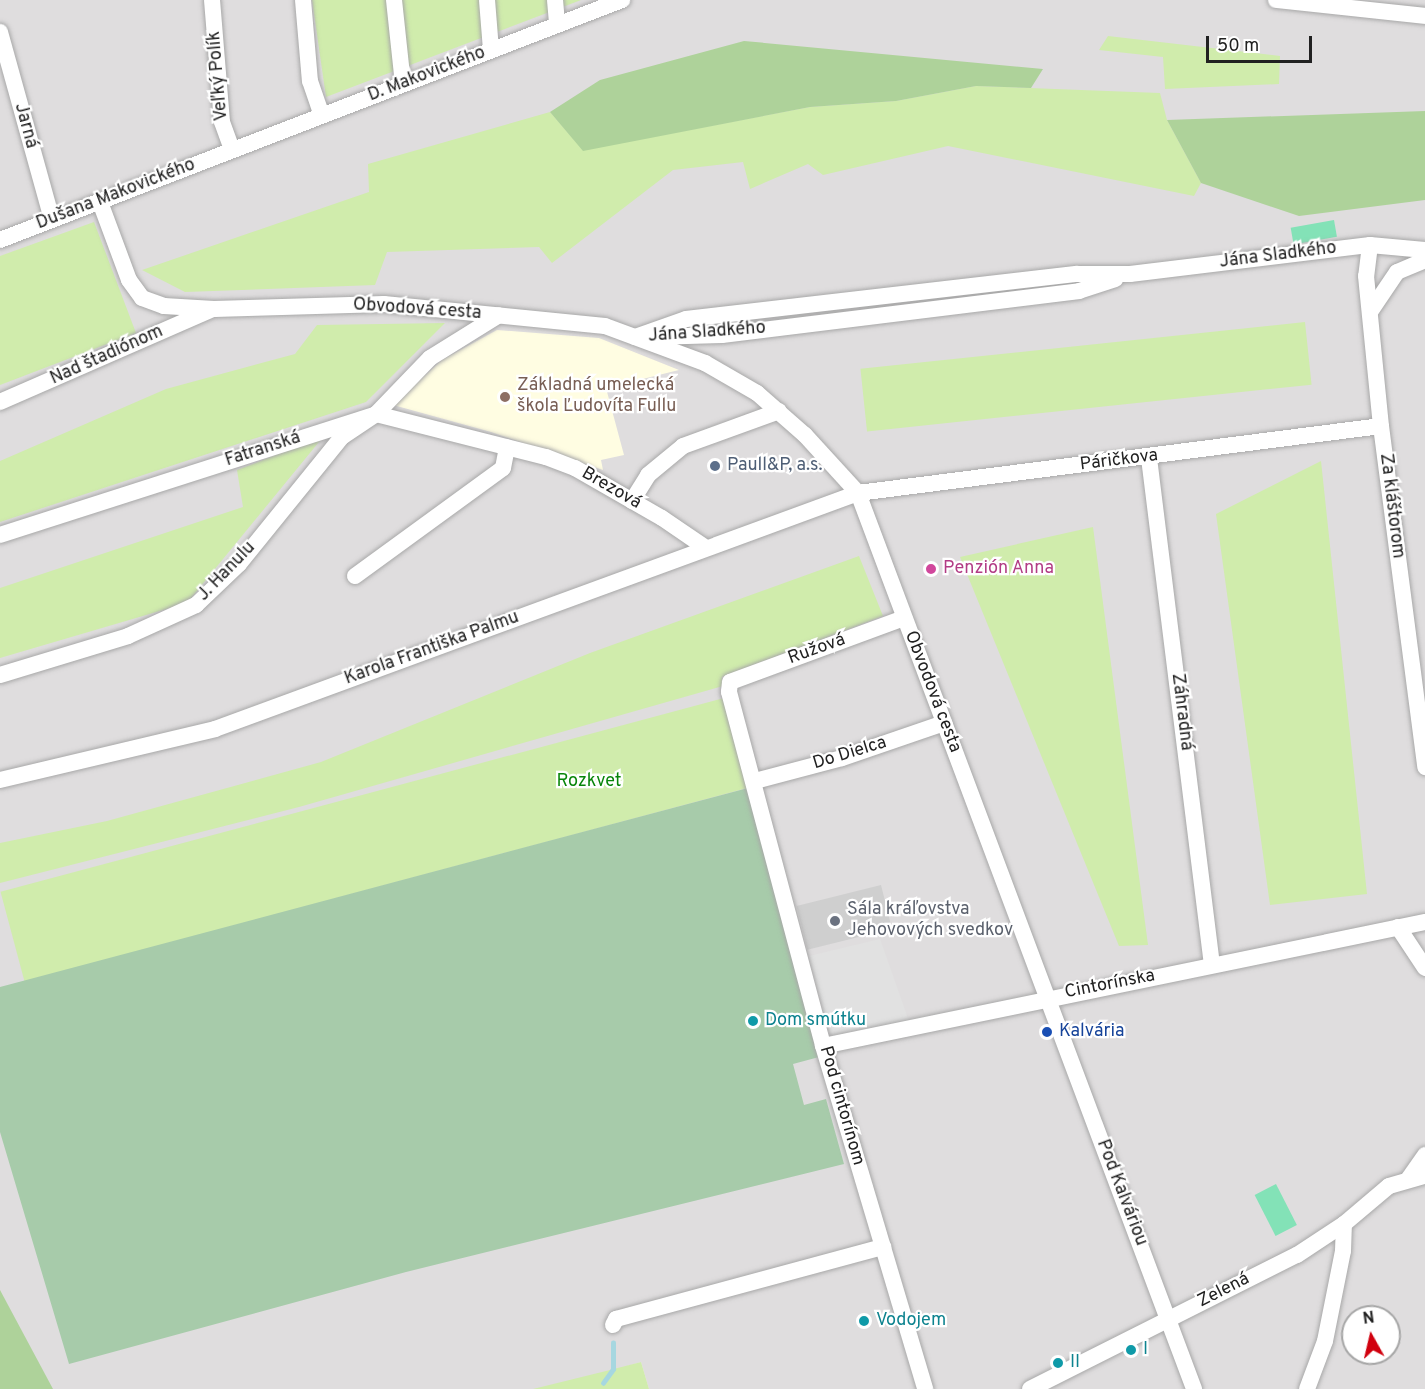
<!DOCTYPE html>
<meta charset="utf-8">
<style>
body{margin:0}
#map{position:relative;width:1425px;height:1389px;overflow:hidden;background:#f1ede7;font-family:Overpass,sans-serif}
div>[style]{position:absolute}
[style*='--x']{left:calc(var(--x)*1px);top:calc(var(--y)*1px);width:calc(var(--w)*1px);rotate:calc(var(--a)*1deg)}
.residential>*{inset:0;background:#dfddde}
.education>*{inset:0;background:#fffde2}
.religious>*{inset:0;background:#cfcfcf;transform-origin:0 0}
.grass>*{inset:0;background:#d0ecac;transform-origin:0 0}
.forest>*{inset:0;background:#aed29a}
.cemetery>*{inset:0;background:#a7cbaa}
.pitch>*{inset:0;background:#83e2b7;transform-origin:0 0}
.parking>*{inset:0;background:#e1e1e1}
.stream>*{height:4.5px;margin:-2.25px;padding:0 2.25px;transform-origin:2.25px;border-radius:2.25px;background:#a6d7e0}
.roads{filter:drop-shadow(0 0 2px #a8a8a8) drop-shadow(0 0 2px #a8a8a8)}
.minor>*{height:16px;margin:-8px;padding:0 8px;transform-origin:8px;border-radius:8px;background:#fff}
.dots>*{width:16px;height:16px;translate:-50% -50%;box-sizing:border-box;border:3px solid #fff;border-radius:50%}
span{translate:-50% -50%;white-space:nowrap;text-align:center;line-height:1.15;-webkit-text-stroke:4.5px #fff;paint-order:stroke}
.street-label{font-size:18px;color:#212121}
.education-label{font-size:18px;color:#785e54}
.left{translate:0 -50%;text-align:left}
.service-label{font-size:18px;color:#4e5e75}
.hotel-label{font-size:18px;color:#b23c85}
.park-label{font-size:18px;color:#08850a}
.worship-label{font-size:18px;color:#5b616d}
.culture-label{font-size:18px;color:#0d838f}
.transit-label{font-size:18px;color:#164399}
.north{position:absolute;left:1341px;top:1305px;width:60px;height:60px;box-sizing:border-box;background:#fff;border:2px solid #a6a6a6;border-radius:50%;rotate:352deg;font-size:16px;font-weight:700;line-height:24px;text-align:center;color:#212121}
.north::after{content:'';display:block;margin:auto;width:21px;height:27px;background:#d1000e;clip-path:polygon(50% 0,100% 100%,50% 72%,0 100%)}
.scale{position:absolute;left:1206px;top:36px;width:106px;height:27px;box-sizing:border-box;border:3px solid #212121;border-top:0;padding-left:8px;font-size:18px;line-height:21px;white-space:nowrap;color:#212121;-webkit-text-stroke:4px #fff;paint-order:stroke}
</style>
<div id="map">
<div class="residential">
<div style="clip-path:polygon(evenodd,0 0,1425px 0,1425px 1389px,649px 1389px,641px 1362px,549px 1389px,25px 1389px,0 1343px,0 0,1353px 1317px,1389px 1317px,1389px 1353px,1353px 1353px,1353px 1317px)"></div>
</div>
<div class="education">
<div style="clip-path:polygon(497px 330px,599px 338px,679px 370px,606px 388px,624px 455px,601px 460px,603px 470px,491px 432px,393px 405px,442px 360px)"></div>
</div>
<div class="religious">
<div style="left:881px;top:885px;width:45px;height:87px;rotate:76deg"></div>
</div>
<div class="grass">
<div style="clip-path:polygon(312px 0,581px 0,326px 97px)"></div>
<div style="clip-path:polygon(1108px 36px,1280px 56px,1279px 84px,1165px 89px,1163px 57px,1099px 50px)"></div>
<div style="clip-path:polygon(976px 86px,1160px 93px,1167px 120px,1201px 183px,1194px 196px,948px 146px,823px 175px,808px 164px,750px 189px,743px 162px,673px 170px,552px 263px,539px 247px,387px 252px,375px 285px,185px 292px,142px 270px,369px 192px,368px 164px,550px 112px,583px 150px,810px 107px,896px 101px)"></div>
<div style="clip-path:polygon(94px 222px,136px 333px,0 385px,0 256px)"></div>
<div style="left:1305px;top:322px;width:63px;height:447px;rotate:84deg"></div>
<div style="clip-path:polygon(445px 323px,366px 402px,0 522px,0 461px,166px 389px,295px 354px,317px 325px)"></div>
<div style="clip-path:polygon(323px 437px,187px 603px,0 658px,0 588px,243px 507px,237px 470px)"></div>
<div style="clip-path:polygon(1321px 461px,1367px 894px,1270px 905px,1216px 514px)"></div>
<div style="clip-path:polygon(1093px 527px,1148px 945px,1119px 946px,960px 557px)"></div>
<div style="clip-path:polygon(859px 556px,883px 616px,722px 677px,723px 686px,299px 807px,0 883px,0 843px,107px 821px,321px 762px,590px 653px)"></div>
<div style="left:724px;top:698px;width:93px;height:749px;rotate:75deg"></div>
<div style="clip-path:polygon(641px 1362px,649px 1389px,533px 1389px,606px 1371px)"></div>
</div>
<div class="forest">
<div style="clip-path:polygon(744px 41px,1043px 69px,1031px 88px,976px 86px,896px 101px,810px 107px,583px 151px,550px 112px,600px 80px)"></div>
<div style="clip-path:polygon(1425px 111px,1425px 200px,1299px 216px,1201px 183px,1167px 120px)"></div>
<div style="clip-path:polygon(0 1290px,53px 1389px,0 1389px)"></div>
</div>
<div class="cemetery">
<div style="clip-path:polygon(748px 788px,819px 1057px,793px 1064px,804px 1105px,826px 1099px,844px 1164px,406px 1272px,69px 1364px,0 1132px,0 987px)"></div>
</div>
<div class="pitch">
<div style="left:1334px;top:220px;width:17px;height:44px;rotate:80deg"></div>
<div style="left:1276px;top:1184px;width:46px;height:24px;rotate:63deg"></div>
</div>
<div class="parking">
<div style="clip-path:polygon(880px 939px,911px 1027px,833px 1044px,809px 956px)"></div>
</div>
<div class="stream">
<div style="--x:603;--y:1383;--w:17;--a:-54"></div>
<div style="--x:613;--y:1369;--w:26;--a:-90"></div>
</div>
<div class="roads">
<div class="minor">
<div style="--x:212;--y:0;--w:122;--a:85.3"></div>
<div style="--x:222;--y:122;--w:29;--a:70"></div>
<div style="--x:303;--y:0;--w:81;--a:85.1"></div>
<div style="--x:310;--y:81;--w:36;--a:71"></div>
<div style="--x:394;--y:0;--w:84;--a:83.9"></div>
<div style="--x:487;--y:0;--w:50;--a:85.4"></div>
<div style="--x:555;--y:0;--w:25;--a:85"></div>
<div style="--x:1276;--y:0;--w:150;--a:6.1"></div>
<div style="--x:0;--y:32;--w:194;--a:74.5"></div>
<div style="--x:100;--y:202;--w:83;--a:69.6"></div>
<div style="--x:129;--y:280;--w:22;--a:54"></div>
<div style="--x:142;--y:298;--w:23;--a:20"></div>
<div style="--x:164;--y:306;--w:50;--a:3.4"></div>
<div style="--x:214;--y:309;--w:170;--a:-1.7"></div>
<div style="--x:384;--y:304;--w:222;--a:5.7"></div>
<div style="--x:605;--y:326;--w:107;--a:20.3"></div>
<div style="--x:705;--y:363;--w:60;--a:30"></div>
<div style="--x:757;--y:393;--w:64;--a:41.2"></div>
<div style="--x:805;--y:435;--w:79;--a:47.6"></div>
<div style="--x:858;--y:493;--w:957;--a:69.44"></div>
<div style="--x:0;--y:240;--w:667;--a:-21.1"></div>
<div style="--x:1370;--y:245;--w:31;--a:97"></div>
<div style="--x:1366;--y:276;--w:151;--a:84.3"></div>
<div style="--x:1381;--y:426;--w:344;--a:82.6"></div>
<div style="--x:1370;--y:312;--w:48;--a:-56"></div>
<div style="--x:1397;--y:272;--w:30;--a:-23"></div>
<div style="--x:635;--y:337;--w:54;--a:-19.4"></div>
<div style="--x:686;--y:319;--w:394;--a:-6.6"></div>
<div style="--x:1077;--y:274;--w:53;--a:0"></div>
<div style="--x:1130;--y:274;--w:242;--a:-6.9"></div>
<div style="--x:1370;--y:245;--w:55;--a:5.2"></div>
<div style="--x:651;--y:337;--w:71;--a:-1.6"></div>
<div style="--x:722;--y:335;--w:360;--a:-7"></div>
<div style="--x:1079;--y:291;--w:38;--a:-18"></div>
<div style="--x:0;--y:402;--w:230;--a:-23.6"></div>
<div style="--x:1149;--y:458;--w:511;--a:82.92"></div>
<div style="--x:632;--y:501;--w:31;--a:-58"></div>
<div style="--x:648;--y:475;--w:45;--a:-39.6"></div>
<div style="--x:683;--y:446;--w:102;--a:-20"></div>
<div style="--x:0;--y:535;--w:395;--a:-17.8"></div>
<div style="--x:376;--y:414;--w:78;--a:-46"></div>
<div style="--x:430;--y:358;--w:81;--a:-31.9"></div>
<div style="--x:355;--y:576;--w:183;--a:-36.1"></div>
<div style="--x:503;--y:468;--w:21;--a:-79"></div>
<div style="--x:904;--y:618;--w:185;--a:159.8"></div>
<div style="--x:730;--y:682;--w:10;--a:96"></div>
<div style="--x:729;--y:692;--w:366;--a:75.1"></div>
<div style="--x:823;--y:1046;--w:358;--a:73.4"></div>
<div style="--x:0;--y:675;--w:134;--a:-16.9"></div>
<div style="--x:128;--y:636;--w:75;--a:-24.5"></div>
<div style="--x:196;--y:605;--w:59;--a:-43.6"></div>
<div style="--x:239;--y:564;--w:164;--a:-51"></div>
<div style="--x:342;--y:437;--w:41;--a:-34.1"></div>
<div style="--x:376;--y:414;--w:175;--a:14.2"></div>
<div style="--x:546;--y:457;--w:31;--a:21"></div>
<div style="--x:575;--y:468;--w:100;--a:29.9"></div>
<div style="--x:662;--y:518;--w:53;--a:34.3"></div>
<div style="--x:0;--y:780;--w:221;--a:-13.3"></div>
<div style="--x:215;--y:729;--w:685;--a:-20.15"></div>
<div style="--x:858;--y:493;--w:527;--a:-7.3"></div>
<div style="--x:755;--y:781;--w:90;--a:-14.8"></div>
<div style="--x:842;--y:758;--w:108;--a:-18.9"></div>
<div style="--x:1398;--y:927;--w:49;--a:56.6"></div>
<div style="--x:823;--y:1046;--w:615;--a:-11.64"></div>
<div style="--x:1409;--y:1178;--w:28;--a:-55"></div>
<div style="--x:613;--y:1325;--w:7;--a:-63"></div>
<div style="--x:616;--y:1319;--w:277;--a:-15.1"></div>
<div style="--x:1030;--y:1389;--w:299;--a:-26.7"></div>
<div style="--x:1297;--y:1255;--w:56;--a:-33.4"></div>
<div style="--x:1344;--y:1224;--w:59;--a:-40.2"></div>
<div style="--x:1389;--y:1186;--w:37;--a:-16"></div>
<div style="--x:1307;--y:1389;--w:51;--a:-69.4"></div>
<div style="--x:1325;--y:1341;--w:92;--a:-78.7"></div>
<div style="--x:1343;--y:1251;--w:27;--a:-88"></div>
</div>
</div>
<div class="dots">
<div style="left:505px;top:397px;background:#8d6e63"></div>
<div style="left:715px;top:466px;background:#5c6f8a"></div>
<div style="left:931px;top:569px;background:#d1479c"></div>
<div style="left:835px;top:921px;background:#6b7280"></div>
<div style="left:753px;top:1021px;background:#0f9aa8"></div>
<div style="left:1047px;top:1032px;background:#1a4fb4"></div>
<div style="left:864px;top:1321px;background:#0f9aa8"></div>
<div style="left:1131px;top:1350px;background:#0f9aa8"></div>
<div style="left:1058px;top:1363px;background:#0f9aa8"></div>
</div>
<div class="street-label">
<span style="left:427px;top:75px;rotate:-21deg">D. Makovického</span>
<span style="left:219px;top:76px;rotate:-95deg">Veľký Polík</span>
<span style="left:25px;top:126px;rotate:75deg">Jarná</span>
<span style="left:116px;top:195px;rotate:-21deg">Dušana Makovického</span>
<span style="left:1278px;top:256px;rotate:-7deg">Jána Sladkého</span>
<span style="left:417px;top:310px;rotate:4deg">Obvodová cesta</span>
<span style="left:707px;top:333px;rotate:-4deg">Jána Sladkého</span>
<span style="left:107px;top:356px;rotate:-24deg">Nad štadiónom</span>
<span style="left:263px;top:450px;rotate:-18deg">Fatranská</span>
<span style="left:1119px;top:461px;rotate:-7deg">Páričkova</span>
<span style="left:611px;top:489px;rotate:30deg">Brezová</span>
<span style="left:1391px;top:506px;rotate:83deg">Za kláštorom</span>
<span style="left:227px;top:572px;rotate:-46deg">J. Hanulu</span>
<span style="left:432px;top:649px;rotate:-20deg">Karola Františka Palmu</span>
<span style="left:817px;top:650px;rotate:-20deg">Ružová</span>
<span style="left:932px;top:692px;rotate:69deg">Obvodová cesta</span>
<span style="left:1181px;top:712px;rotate:83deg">Záhradná</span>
<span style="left:850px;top:754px;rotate:-17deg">Do Dielca</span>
<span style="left:1110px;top:985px;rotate:-11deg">Cintorínska</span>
<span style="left:841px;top:1106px;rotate:74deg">Pod cintorínom</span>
<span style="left:1121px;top:1193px;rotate:69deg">Pod Kalváriou</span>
<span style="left:1224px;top:1291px;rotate:-27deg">Zelená</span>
</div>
<div class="education-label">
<span class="left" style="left:517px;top:397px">Základná umelecká<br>škola Ľudovíta Fullu</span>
</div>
<div class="service-label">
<span class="left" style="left:727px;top:466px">Paull&amp;P, a.s.</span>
</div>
<div class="hotel-label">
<span class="left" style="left:943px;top:569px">Penzión Anna</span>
</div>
<div class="park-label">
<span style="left:589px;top:782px">Rozkvet</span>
</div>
<div class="worship-label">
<span class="left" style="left:847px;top:921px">Sála kráľovstva<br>Jehovových svedkov</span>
</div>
<div class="culture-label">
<span class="left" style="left:765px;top:1021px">Dom smútku</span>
<span class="left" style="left:876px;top:1321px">Vodojem</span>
<span class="left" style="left:1143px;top:1350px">I</span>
<span class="left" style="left:1070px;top:1363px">II</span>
</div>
<div class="transit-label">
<span class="left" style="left:1059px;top:1032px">Kalvária</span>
</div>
<div class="north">N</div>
<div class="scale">50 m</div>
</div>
